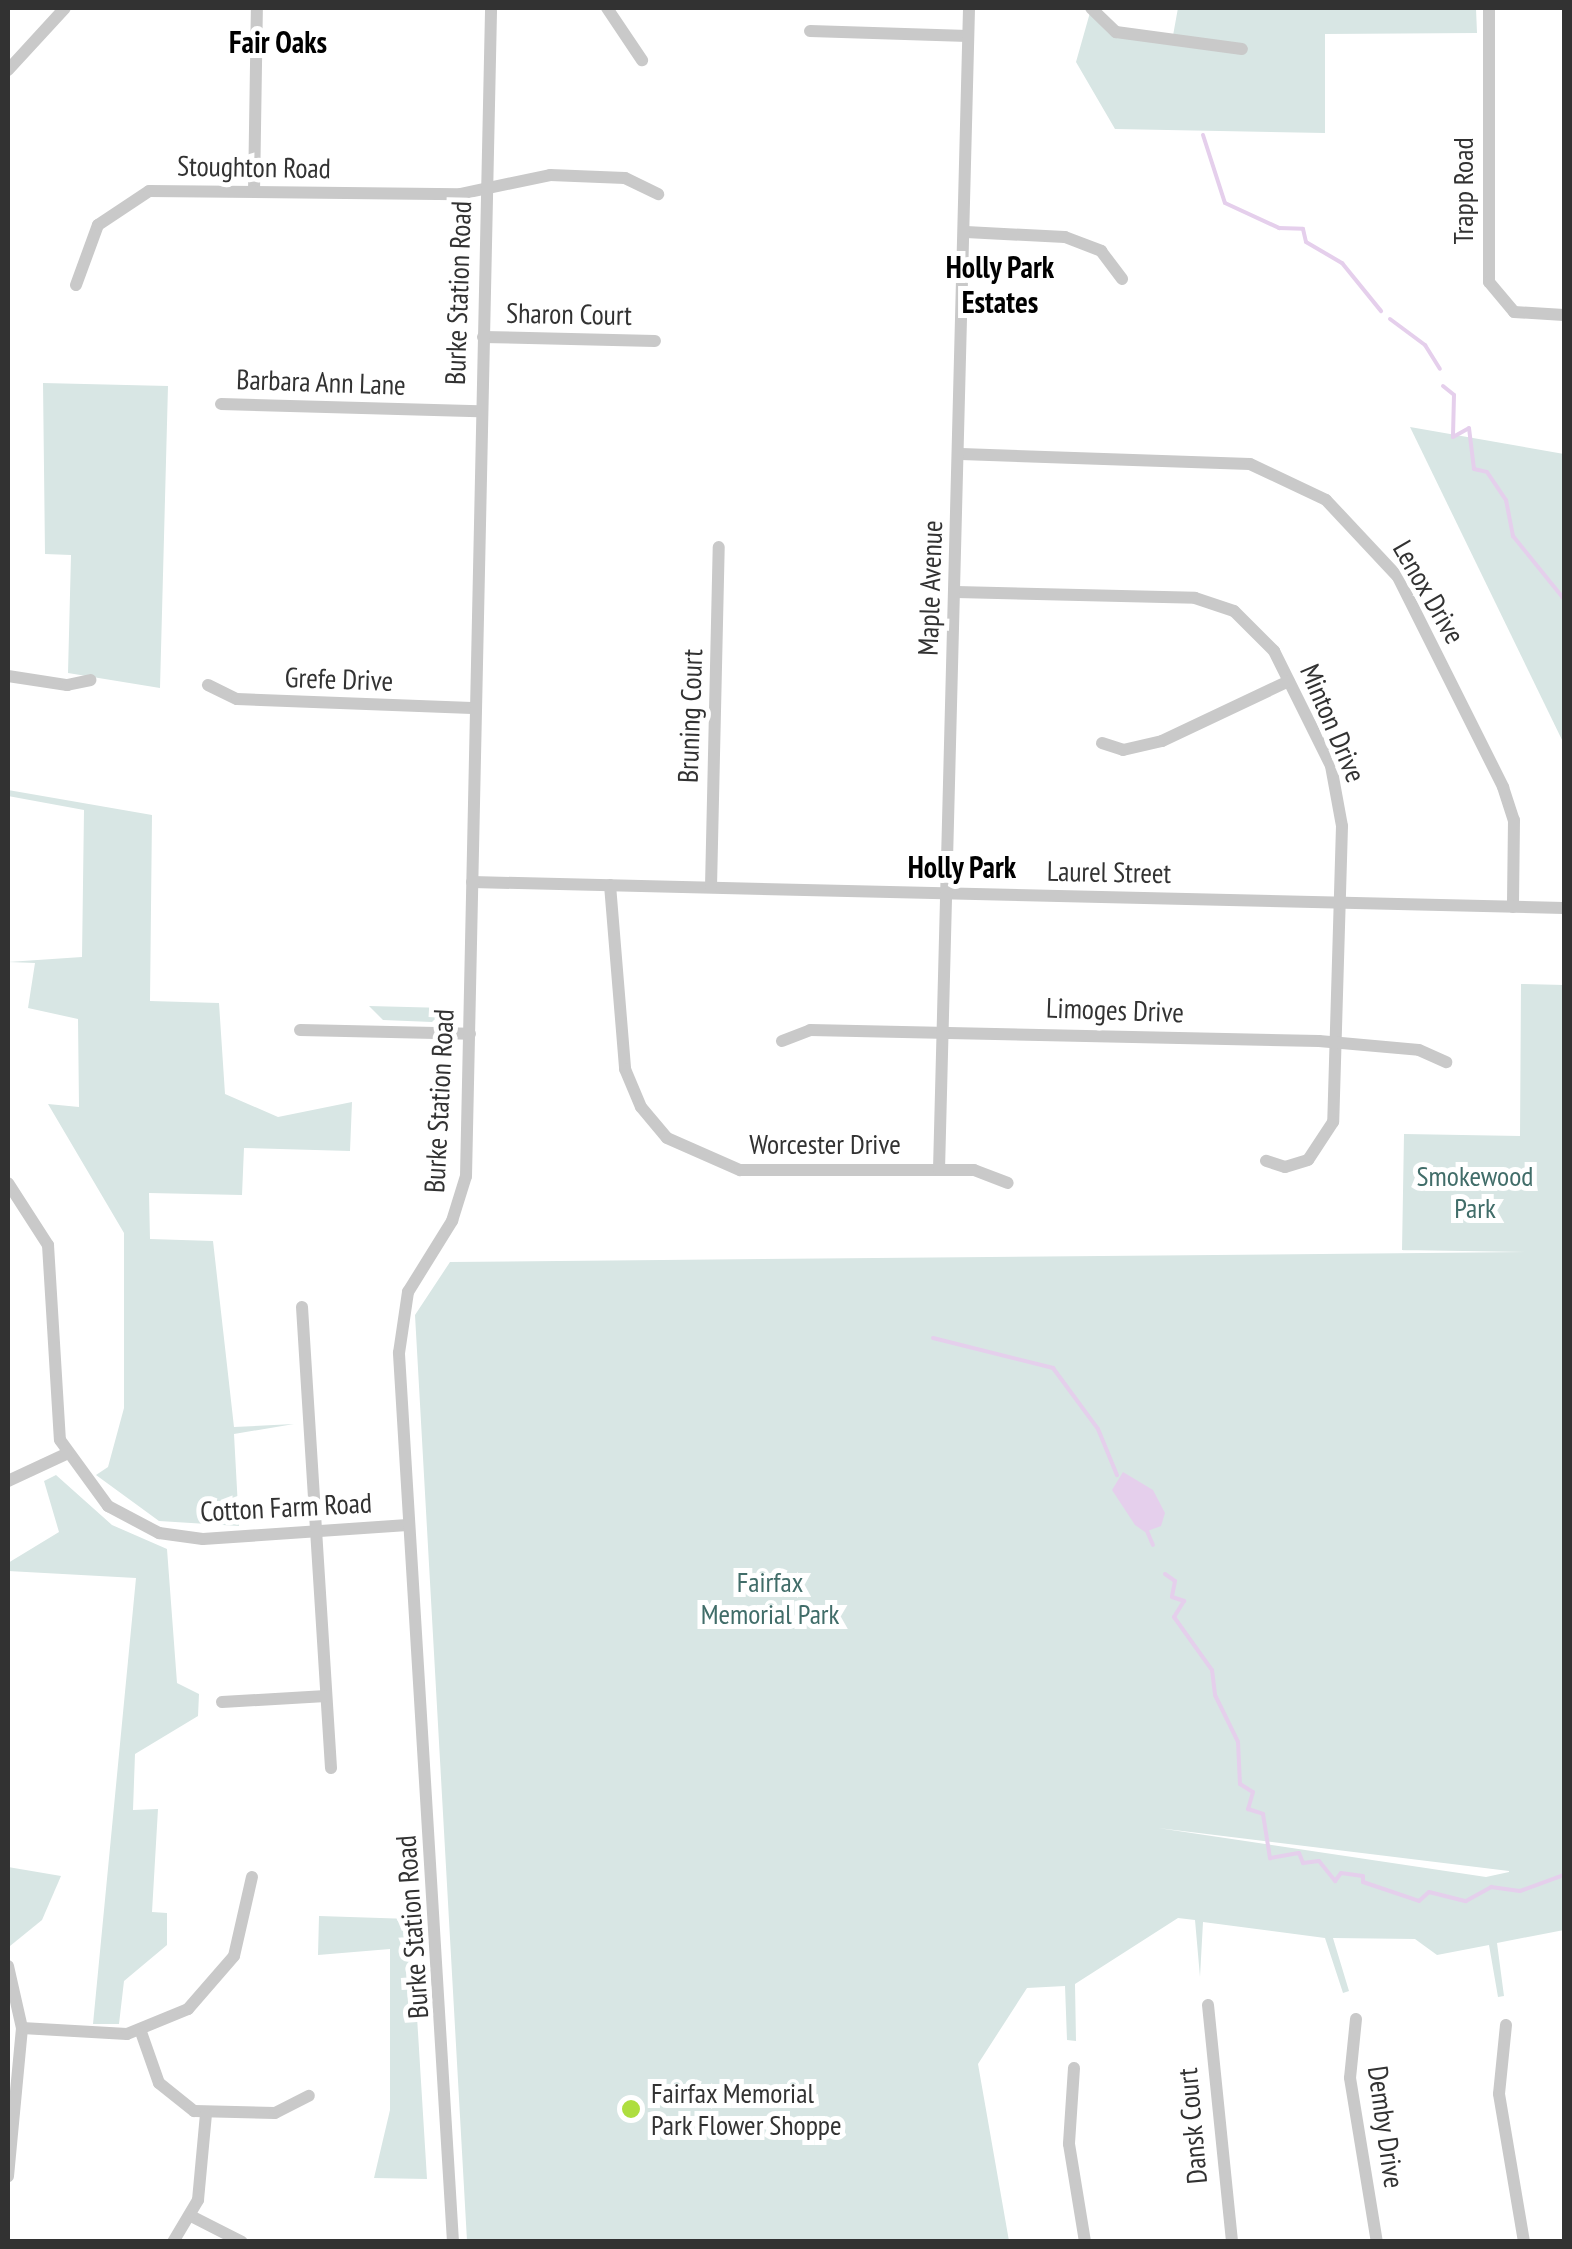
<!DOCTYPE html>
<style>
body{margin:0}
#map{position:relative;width:1572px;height:2249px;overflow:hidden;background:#fff;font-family:"PT Sans Narrow",sans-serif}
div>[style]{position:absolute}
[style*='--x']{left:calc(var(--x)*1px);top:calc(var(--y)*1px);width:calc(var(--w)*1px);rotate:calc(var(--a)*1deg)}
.green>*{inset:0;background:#d8e6e4}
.water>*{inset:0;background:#e5cfec}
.stream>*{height:4px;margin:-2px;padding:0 2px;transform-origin:2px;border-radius:2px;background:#e5cfec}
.minor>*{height:12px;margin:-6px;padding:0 6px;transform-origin:6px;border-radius:6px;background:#c9c9c9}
.dots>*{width:28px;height:28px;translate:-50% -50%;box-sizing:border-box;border:5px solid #fff;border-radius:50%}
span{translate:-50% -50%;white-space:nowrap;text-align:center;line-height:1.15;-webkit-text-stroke:10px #fff;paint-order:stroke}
.street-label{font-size:28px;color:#323232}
.park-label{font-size:28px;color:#416d69}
.poi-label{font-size:28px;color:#323232}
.left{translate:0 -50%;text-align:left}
.neighbourhood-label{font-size:30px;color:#000;font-weight:700}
.frame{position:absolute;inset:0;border:10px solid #323232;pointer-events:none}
</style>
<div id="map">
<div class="green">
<div style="clip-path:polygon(1178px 8px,1476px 8px,1477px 33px,1325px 34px,1325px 133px,1115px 129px,1076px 62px,1091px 9px,1103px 24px,1172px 41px)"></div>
<div style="clip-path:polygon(43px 383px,168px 386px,160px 688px,68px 673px,71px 555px,45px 554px)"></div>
<div style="clip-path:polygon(1410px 427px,1564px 454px,1564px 744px)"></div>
<div style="clip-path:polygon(8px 790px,152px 815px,150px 1001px,219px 1003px,225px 1094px,278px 1117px,352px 1102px,350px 1151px,244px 1148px,242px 1195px,149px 1193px,150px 1239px,213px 1241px,234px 1427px,294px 1424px,234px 1434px,239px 1526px,159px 1521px,96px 1475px,108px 1467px,124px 1408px,124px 1233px,48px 1104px,79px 1107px,78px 1019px,28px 1008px,35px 963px,8px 962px,82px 957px,84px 810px,8px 796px)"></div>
<div style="clip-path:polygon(evenodd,1521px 984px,1564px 985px,1564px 1930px,1497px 1943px,1504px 1996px,1498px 1997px,1489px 1945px,1437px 1955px,1415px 1939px,1333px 1938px,1349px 1991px,1343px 1993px,1325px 1938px,1203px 1922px,1200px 1977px,1195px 1920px,1178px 1918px,1075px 1984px,1076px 2041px,1067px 2040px,1065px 1986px,1027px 1988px,978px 2064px,1009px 2241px,467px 2241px,415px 1315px,450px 1262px,1531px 1252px,1402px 1250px,1404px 1134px,1520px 1136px,1521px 984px,1158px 1828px,1509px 1871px,1509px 1872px,1486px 1877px,1158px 1828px)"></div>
<div style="clip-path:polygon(369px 1006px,446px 1008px,432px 1022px,383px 1020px)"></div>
<div style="clip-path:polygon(56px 1475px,112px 1525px,167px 1549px,177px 1683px,199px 1694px,198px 1716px,135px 1754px,133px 1810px,158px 1809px,152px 1912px,167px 1913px,167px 1945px,124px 1981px,119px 2024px,93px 2024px,136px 1578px,8px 1571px,8px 1563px,59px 1532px,44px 1481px)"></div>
<div style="clip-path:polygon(8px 1867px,61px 1876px,42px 1920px,10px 1946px)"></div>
<div style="clip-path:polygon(319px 1916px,411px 1919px,427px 2179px,374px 2178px,390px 2110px,390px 1949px,318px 1955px)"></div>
</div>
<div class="water">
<div style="clip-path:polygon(1123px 1472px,1153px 1490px,1165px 1513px,1161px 1526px,1145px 1532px,1135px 1525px,1112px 1490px)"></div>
</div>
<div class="stream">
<div style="--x:1203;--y:135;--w:71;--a:72.1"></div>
<div style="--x:1225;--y:203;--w:60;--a:24.8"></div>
<div style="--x:1279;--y:228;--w:24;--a:2"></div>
<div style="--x:1303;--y:229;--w:13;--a:77"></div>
<div style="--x:1306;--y:242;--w:42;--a:30.3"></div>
<div style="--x:1342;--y:263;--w:62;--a:50.9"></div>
<div style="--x:1390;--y:319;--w:44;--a:36.6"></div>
<div style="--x:1425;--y:345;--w:28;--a:58"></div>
<div style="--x:1443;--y:386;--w:14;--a:39"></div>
<div style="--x:1454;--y:395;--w:42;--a:91.4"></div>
<div style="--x:1453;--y:437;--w:18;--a:-29"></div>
<div style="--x:1469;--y:428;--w:41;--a:83"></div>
<div style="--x:1474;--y:469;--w:13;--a:13"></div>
<div style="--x:1487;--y:472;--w:34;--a:56"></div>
<div style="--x:1506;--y:500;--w:37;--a:79"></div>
<div style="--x:1513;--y:536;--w:81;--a:51"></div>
<div style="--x:933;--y:1338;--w:124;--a:14"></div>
<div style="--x:1053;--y:1368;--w:76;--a:53.6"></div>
<div style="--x:1098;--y:1429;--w:50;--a:67.6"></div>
<div style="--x:1147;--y:1531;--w:15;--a:67"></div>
<div style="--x:1165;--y:1574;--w:12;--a:35"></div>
<div style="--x:1175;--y:1581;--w:16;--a:101"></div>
<div style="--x:1172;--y:1597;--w:13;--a:18"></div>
<div style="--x:1184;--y:1601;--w:19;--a:122"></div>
<div style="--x:1174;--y:1617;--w:65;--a:54.4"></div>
<div style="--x:1212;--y:1670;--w:25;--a:83"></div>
<div style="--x:1215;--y:1695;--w:52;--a:63.9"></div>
<div style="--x:1238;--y:1742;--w:42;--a:87.3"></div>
<div style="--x:1240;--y:1784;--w:15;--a:32"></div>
<div style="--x:1253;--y:1792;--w:18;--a:106"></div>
<div style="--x:1248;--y:1809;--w:16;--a:18"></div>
<div style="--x:1263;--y:1814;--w:45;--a:81"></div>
<div style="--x:1270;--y:1858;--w:29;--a:-10"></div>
<div style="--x:1299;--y:1853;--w:11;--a:68"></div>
<div style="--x:1303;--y:1863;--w:16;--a:-7"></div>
<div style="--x:1319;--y:1861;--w:26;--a:51"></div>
<div style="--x:1335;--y:1881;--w:10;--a:-53"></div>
<div style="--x:1341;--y:1873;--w:22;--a:8"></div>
<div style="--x:1363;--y:1876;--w:6;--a:90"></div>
<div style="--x:1363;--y:1882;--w:59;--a:18.7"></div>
<div style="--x:1419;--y:1901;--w:13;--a:-42"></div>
<div style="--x:1429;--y:1892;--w:38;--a:14"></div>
<div style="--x:1466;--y:1901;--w:29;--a:-29"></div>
<div style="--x:1491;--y:1887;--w:29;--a:8"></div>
<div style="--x:1520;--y:1891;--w:47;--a:-20"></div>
</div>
<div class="minor">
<div style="--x:607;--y:8;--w:63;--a:56.1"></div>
<div style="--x:1091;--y:8;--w:35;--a:44"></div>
<div style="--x:1116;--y:32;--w:127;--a:7.7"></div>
<div style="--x:1489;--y:8;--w:274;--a:90"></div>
<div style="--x:1489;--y:282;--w:39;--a:50"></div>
<div style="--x:1514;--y:312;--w:50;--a:3.4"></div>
<div style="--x:810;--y:31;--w:158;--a:1.8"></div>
<div style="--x:8;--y:70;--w:84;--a:-47.4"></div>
<div style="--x:254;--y:192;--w:184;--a:-89.1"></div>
<div style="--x:966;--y:232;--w:99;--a:2.9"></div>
<div style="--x:1065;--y:237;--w:39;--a:21"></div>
<div style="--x:1101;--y:251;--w:35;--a:53"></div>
<div style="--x:76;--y:285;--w:64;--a:-69.9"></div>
<div style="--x:98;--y:225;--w:61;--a:-33.7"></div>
<div style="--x:149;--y:191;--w:311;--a:0.6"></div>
<div style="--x:460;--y:194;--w:92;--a:-11.9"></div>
<div style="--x:550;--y:175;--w:75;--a:2.3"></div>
<div style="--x:625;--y:178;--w:37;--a:26"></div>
<div style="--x:483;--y:337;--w:172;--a:1.3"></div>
<div style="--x:221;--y:404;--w:258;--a:1.6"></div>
<div style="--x:961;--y:454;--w:289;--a:2"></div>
<div style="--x:1250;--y:464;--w:84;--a:25.3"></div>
<div style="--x:1326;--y:500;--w:105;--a:46.9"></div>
<div style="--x:1398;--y:577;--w:235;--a:63.4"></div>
<div style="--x:1503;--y:787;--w:35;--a:72"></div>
<div style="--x:1514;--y:820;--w:87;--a:90.7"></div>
<div style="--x:956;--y:592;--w:239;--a:1.4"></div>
<div style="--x:1195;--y:598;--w:41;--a:18.4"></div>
<div style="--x:1234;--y:611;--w:57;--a:45"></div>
<div style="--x:1274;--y:651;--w:128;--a:63.6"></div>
<div style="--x:1331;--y:766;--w:61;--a:79.6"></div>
<div style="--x:1342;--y:826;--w:296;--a:91.7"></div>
<div style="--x:1333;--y:1122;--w:45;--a:123.3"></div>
<div style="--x:1308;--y:1160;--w:24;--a:163"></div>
<div style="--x:1285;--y:1167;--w:20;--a:-162"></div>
<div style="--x:8;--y:676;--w:60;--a:8.7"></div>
<div style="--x:67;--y:685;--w:24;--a:-12"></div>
<div style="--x:208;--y:685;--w:32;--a:26"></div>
<div style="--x:237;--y:699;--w:235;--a:2.2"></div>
<div style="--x:1102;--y:743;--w:22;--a:18"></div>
<div style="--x:1123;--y:750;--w:40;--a:-13"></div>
<div style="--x:1162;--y:741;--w:140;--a:-25.3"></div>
<div style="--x:472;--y:882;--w:1092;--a:1.36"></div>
<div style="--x:610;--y:885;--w:185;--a:85.3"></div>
<div style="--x:625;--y:1069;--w:41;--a:67.2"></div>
<div style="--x:641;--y:1107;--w:40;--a:50"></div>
<div style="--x:667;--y:1138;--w:80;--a:23.7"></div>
<div style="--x:740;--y:1170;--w:234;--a:0"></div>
<div style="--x:974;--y:1170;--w:36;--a:21"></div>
<div style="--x:711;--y:887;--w:340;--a:-88.7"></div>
<div style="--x:300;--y:1030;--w:170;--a:1.3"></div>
<div style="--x:782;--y:1041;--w:30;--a:-21"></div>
<div style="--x:810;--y:1030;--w:509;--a:1.24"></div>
<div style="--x:1319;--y:1041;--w:100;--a:5.1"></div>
<div style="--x:1419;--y:1050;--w:30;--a:24"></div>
<div style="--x:939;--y:1170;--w:1162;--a:-88.52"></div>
<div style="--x:8;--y:1183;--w:74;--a:57.2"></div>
<div style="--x:48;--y:1245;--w:195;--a:86.5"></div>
<div style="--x:60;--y:1440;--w:82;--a:54"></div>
<div style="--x:108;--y:1506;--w:58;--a:27.9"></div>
<div style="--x:159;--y:1533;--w:44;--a:7.8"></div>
<div style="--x:203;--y:1539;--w:205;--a:-3.9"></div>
<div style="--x:302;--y:1307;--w:462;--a:86.4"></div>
<div style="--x:8;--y:1481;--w:64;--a:-25"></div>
<div style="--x:222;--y:1702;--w:104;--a:-3.3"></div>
<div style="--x:8;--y:1966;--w:64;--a:77.3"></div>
<div style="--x:22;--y:2028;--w:149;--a:95.4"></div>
<div style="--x:1208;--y:2005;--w:238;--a:84.2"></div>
<div style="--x:1356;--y:2019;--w:59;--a:95.8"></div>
<div style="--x:1350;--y:2078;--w:166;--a:80.7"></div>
<div style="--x:1506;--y:2025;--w:69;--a:95.8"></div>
<div style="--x:1499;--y:2094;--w:150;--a:80.4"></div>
<div style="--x:22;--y:2028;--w:105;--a:3.3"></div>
<div style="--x:127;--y:2034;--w:66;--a:-22.3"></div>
<div style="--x:188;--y:2009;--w:70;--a:-49"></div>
<div style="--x:234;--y:1956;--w:81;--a:-77.2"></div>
<div style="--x:141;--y:2032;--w:54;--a:70.6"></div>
<div style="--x:159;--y:2083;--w:45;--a:38.7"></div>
<div style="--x:194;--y:2111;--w:81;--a:1.4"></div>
<div style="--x:275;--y:2113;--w:38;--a:-27"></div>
<div style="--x:1074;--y:2068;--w:76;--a:93.8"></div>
<div style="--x:1069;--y:2144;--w:99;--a:80.7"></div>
<div style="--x:191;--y:2216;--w:57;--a:27"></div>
<div style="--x:173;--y:2242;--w:49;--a:-59.2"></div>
<div style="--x:198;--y:2200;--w:86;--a:-84.7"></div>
<div style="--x:453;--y:2242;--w:891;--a:-93.48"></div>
<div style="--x:399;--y:1353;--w:62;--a:-81.6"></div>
<div style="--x:408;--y:1292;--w:84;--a:-58.2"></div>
<div style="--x:452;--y:1221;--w:47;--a:-72.7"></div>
<div style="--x:466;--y:1176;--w:1168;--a:-88.77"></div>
</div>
<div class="dots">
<div style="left:631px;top:2109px;background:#aede3f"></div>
</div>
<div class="street-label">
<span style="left:254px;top:167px;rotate:1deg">Stoughton Road</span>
<span style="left:1463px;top:191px;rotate:-90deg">Trapp Road</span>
<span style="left:458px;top:293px;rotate:-88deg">Burke Station Road</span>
<span style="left:569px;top:314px;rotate:1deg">Sharon Court</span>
<span style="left:321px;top:382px;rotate:2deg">Barbara Ann Lane</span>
<span style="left:930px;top:588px;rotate:-88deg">Maple Avenue</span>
<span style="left:1429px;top:592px;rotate:60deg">Lenox Drive</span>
<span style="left:339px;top:679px;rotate:2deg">Grefe Drive</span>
<span style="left:690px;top:716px;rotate:-88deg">Bruning Court</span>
<span style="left:1333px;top:723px;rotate:67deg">Minton Drive</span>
<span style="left:1109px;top:872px;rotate:1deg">Laurel Street</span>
<span style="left:1115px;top:1010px;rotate:2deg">Limoges Drive</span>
<span style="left:439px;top:1101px;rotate:-87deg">Burke Station Road</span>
<span style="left:825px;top:1144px">Worcester Drive</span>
<span style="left:286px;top:1507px;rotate:-3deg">Cotton Farm Road</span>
<span style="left:412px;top:1927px;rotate:-94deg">Burke Station Road</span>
<span style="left:1192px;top:2126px;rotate:-95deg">Dansk Court</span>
<span style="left:1386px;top:2127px;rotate:82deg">Demby Drive</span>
</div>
<div class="park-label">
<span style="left:1475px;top:1192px">Smokewood<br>Park</span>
<span style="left:770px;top:1598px">Fairfax<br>Memorial Park</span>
</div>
<div class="poi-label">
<span class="left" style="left:651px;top:2109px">Fairfax Memorial<br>Park Flower Shoppe</span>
</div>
<div class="neighbourhood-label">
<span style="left:278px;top:42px">Fair Oaks</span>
<span style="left:1000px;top:284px">Holly Park<br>Estates</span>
<span style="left:962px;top:867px">Holly Park</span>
</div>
<div class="frame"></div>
</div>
